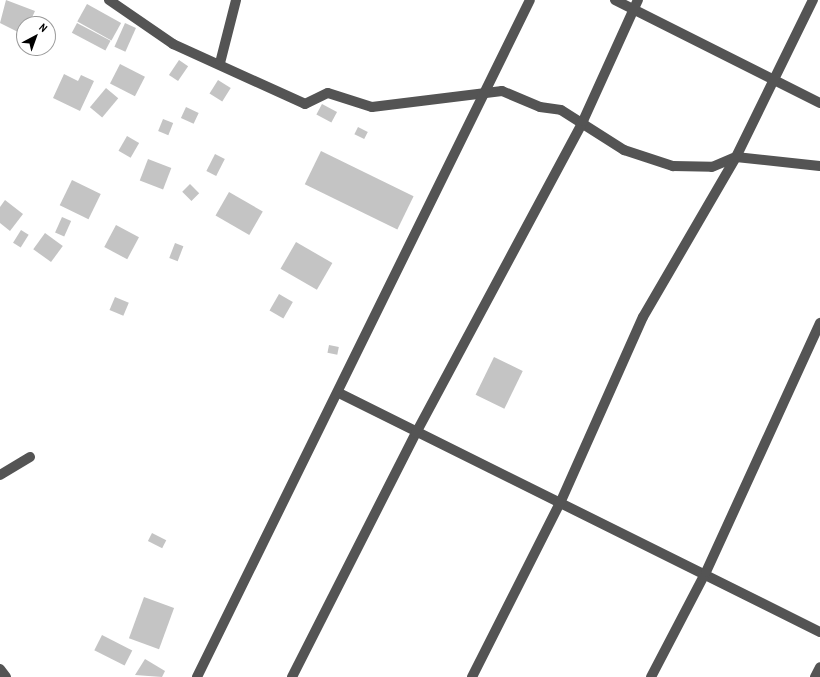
<!DOCTYPE html>
<style>
body{margin:0}
#map{position:relative;width:820px;height:677px;overflow:hidden;background:#fff;font-family:"Archivo Narrow",sans-serif}
div>[style]{position:absolute}
[style*='--x']{left:calc(var(--x)*1px);top:calc(var(--y)*1px);width:calc(var(--w)*1px);rotate:calc(var(--a)*1deg)}
.building>*{inset:0;background:#c4c4c4;transform-origin:0 0}
.minor>*{height:10px;margin:-5px;padding:0 5px;transform-origin:5px;border-radius:5px;background:#545454}
span{translate:-50% -50%;white-space:nowrap;text-align:center;line-height:1.15;-webkit-text-stroke:4px #fff;paint-order:stroke}
.north{position:absolute;left:16px;top:16px;width:40px;height:40px;box-sizing:border-box;background:#fff;border:1px solid #999;border-radius:50%;rotate:41deg;font-size:11px;font-weight:700;line-height:16px;text-align:center;color:#000}
.north::after{content:'';display:block;margin:auto;width:14px;height:18px;background:#000;clip-path:polygon(50% 0,100% 100%,50% 72%,0 100%)}
</style>
<div id="map">
<div class="building">
<div style="clip-path:polygon(6px 0,35px 11px,29px 24px,24px 24px,24px 35px,0 23px)"></div>
<div style="left:87px;top:4px;width:39px;height:20px;rotate:29deg"></div>
<div style="left:77px;top:23px;width:38px;height:11px;rotate:28deg"></div>
<div style="left:125px;top:23px;width:12px;height:26px;rotate:24deg"></div>
<div style="left:179px;top:60px;width:11px;height:18px;rotate:34deg"></div>
<div style="left:120px;top:64px;width:28px;height:22px;rotate:27deg"></div>
<div style="clip-path:polygon(64px 74px,78px 81px,81px 75px,94px 81px,80px 111px,53px 98px)"></div>
<div style="left:218px;top:80px;width:15px;height:16px;rotate:32deg"></div>
<div style="left:106px;top:88px;width:16px;height:25px;rotate:40deg"></div>
<div style="left:322px;top:104px;width:17px;height:12px;rotate:28deg"></div>
<div style="left:186px;top:107px;width:14px;height:12px;rotate:25deg"></div>
<div style="left:163px;top:119px;width:11px;height:13px;rotate:22deg"></div>
<div style="left:358px;top:127px;width:11px;height:8px;rotate:27deg"></div>
<div style="left:127px;top:136px;width:14px;height:17px;rotate:30deg"></div>
<div style="left:321px;top:151px;width:103px;height:37px;rotate:26deg"></div>
<div style="left:215px;top:154px;width:11px;height:19px;rotate:27deg"></div>
<div style="left:148px;top:159px;width:25px;height:23px;rotate:21deg"></div>
<div style="left:72px;top:180px;width:32px;height:28px;rotate:26deg"></div>
<div style="left:190px;top:184px;width:13px;height:11px;rotate:45deg"></div>
<div style="left:229px;top:192px;width:39px;height:27px;rotate:30deg"></div>
<div style="clip-path:polygon(5px 200px,23px 214px,10px 231px,0 223px,0 207px)"></div>
<div style="left:62px;top:217px;width:10px;height:17px;rotate:24deg"></div>
<div style="left:116px;top:225px;width:26px;height:25px;rotate:28deg"></div>
<div style="left:21px;top:230px;width:9px;height:15px;rotate:32deg"></div>
<div style="left:45px;top:233px;width:22px;height:20px;rotate:36deg"></div>
<div style="left:296px;top:242px;width:42px;height:31px;rotate:30deg"></div>
<div style="left:175px;top:243px;width:9px;height:16px;rotate:21deg"></div>
<div style="left:279px;top:294px;width:16px;height:19px;rotate:30deg"></div>
<div style="left:115px;top:297px;width:15px;height:14px;rotate:23deg"></div>
<div style="left:329px;top:345px;width:10px;height:8px;rotate:11deg"></div>
<div style="left:494px;top:357px;width:32px;height:42px;rotate:26deg"></div>
<div style="left:152px;top:533px;width:16px;height:9px;rotate:27deg"></div>
<div style="left:144px;top:597px;width:32px;height:44px;rotate:20deg"></div>
<div style="left:102px;top:635px;width:34px;height:17px;rotate:27deg"></div>
<div style="clip-path:polygon(145px 659px,165px 671px,162px 677px,135px 675px)"></div>
</div>
<div class="minor">
<div style="--x:109;--y:0;--w:78;--a:34.5"></div>
<div style="--x:173;--y:44;--w:145;--a:24.4"></div>
<div style="--x:305;--y:104;--w:25;--a:-26"></div>
<div style="--x:328;--y:93;--w:46;--a:17.7"></div>
<div style="--x:372;--y:107;--w:131;--a:-7"></div>
<div style="--x:502;--y:91;--w:41;--a:22.8"></div>
<div style="--x:540;--y:107;--w:21;--a:8"></div>
<div style="--x:561;--y:110;--w:75;--a:32.4"></div>
<div style="--x:624;--y:150;--w:52;--a:18.1"></div>
<div style="--x:673;--y:166;--w:39;--a:1"></div>
<div style="--x:712;--y:167;--w:26;--a:-23"></div>
<div style="--x:736;--y:157;--w:84;--a:6.1"></div>
<div style="--x:615;--y:0;--w:229;--a:26.7"></div>
<div style="--x:220;--y:63;--w:65;--a:-75.7"></div>
<div style="--x:339;--y:393;--w:537;--a:26.42"></div>
<div style="--x:0;--y:475;--w:35;--a:-31"></div>
<div style="--x:0;--y:669;--w:10;--a:53"></div>
<div style="--x:197;--y:677;--w:754;--a:-63.81"></div>
<div style="--x:292;--y:677;--w:274;--a:-63.1"></div>
<div style="--x:416;--y:433;--w:354;--a:-61.8"></div>
<div style="--x:583;--y:121;--w:133;--a:-65.6"></div>
<div style="--x:472;--y:677;--w:197;--a:-63.2"></div>
<div style="--x:561;--y:501;--w:201;--a:-66"></div>
<div style="--x:643;--y:317;--w:185;--a:-59.8"></div>
<div style="--x:736;--y:157;--w:175;--a:-63.9"></div>
<div style="--x:651;--y:677;--w:119;--a:-62.4"></div>
<div style="--x:706;--y:572;--w:274;--a:-65.4"></div>
<div style="--x:815;--y:677;--w:11;--a:-63"></div>
</div>
<div class="north">N</div>
</div>
